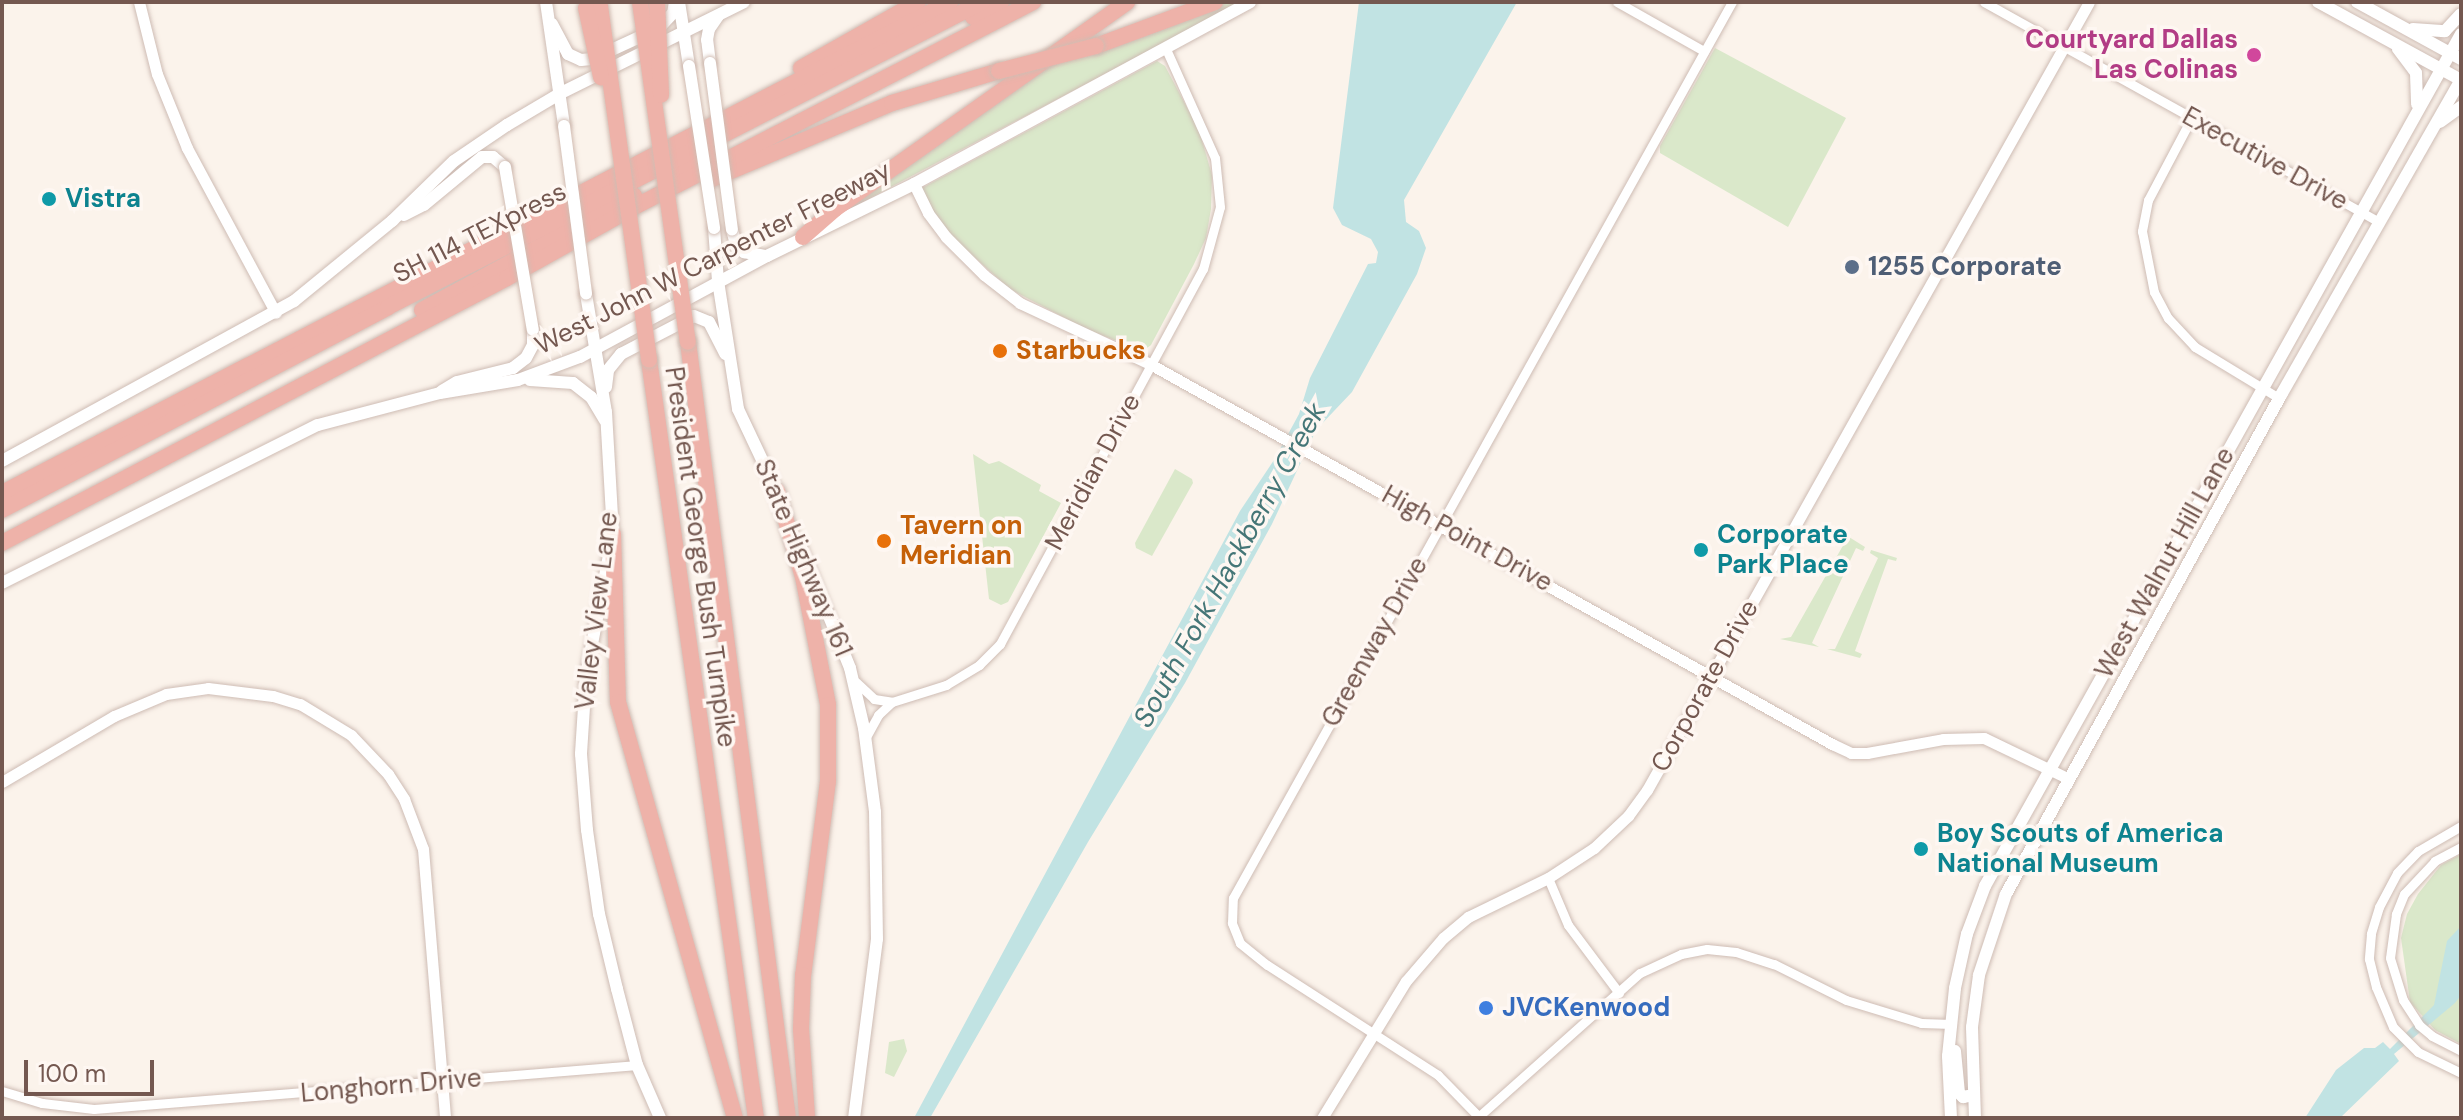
<!DOCTYPE html>
<style>
body{margin:0}
#map{position:relative;width:2463px;height:1120px;overflow:hidden;background:#fbf3eb;font-family:"DM Sans",sans-serif}
div>[style]{position:absolute}
[style*='--x']{left:calc(var(--x)*1px);top:calc(var(--y)*1px);width:calc(var(--w)*1px);rotate:calc(var(--a)*1deg)}
.green>*{inset:0;background:#dae8ca}
.water>*{inset:0;background:#c1e3e3}
.roads{filter:drop-shadow(0 0 2px #cebcb4) drop-shadow(0 0 2px #cebcb4)}
.minor>*{height:9px;margin:-4.5px;padding:0 4.5px;transform-origin:4.5px;border-radius:4.5px;background:#fff}
.tertiary>*{height:11px;margin:-5.5px;padding:0 5.5px;transform-origin:5.5px;border-radius:5.5px;background:#fff}
.secondary>*{height:12px;margin:-6px;padding:0 6px;transform-origin:6px;border-radius:6px;background:#fff}
.motorway>*{height:16px;margin:-8px;padding:0 8px;transform-origin:8px;border-radius:8px;background:#eeb2a9}
.bridges{filter:drop-shadow(0 0 2px #d1bcb2) drop-shadow(0 0 2px #d1bcb2)}
.secondary-bridge>*{height:12px;margin:-6px;padding:0 6px;transform-origin:6px;border-radius:6px;background:#fff}
.motorway-bridge>*{height:16px;margin:-8px;padding:0 8px;transform-origin:8px;border-radius:8px;background:#eeb2a9}
.dots>*{width:22px;height:22px;translate:-50% -50%;box-sizing:border-box;border:4px solid #fef7f2;border-radius:50%}
span{translate:-50% -50%;white-space:nowrap;text-align:center;line-height:1.15;-webkit-text-stroke:7px #fef7f2;paint-order:stroke}
.hotel-label{font-size:26px;color:#b23c85;font-weight:700}
.right{translate:-100% -50%;text-align:right}
.street-label{font-size:26px;color:#745850}
.culture-label{font-size:26px;color:#0d838f;font-weight:700}
.left{translate:0 -50%;text-align:left}
.service-label{font-size:26px;color:#4e5e75;font-weight:700}
.food-label{font-size:26px;color:#c56008;font-weight:700}
.shop-label{font-size:26px;color:#366cbe;font-weight:700}
.water-label{font-size:28px;color:#457677;font-style:italic}
.frame{position:absolute;inset:0;border:4px solid #745850;pointer-events:none}
.scale{position:absolute;left:24px;top:1060px;width:130px;height:36px;box-sizing:border-box;border:4px solid #745850;border-top:0;padding-left:10px;font-size:24px;line-height:28px;white-space:nowrap;color:#745850;-webkit-text-stroke:6px #fef7f2;paint-order:stroke}
</style>
<div id="map">
<div class="green">
<div style="clip-path:polygon(1228px 2px,1241px 2px,838px 215px,1042px 68px,1205px 13px)"></div>
<div style="clip-path:polygon(1715px 48px,1846px 118px,1788px 227px,1660px 153px,1660px 146px)"></div>
<div style="clip-path:polygon(1157px 61px,1165px 66px,1199px 130px,1212px 175px,1211px 209px,1206px 238px,1194px 264px,1151px 345px,1143px 351px,1086px 329px,1010px 289px,955px 240px,930px 208px,922px 188px)"></div>
<div style="clip-path:polygon(973px 454px,989px 464px,999px 461px,1041px 485px,1039px 491px,1061px 503px,1008px 602px,1001px 605px,989px 599px)"></div>
<div style="clip-path:polygon(1175px 469px,1192px 479px,1193px 483px,1152px 556px,1136px 548px,1135px 543px)"></div>
<div style="clip-path:polygon(1841px 532px,1865px 547px,1863px 551px,1856px 548px,1812px 643px,1819px 647px,1780px 639px,1791px 637px,1845px 542px,1838px 535px)"></div>
<div style="clip-path:polygon(1871px 550px,1897px 558px,1896px 561px,1888px 559px,1855px 651px,1862px 654px,1860px 658px,1827px 649px,1835px 649px,1878px 558px,1870px 553px)"></div>
<div style="clip-path:polygon(2461px 854px,2461px 1044px,2435px 1030px,2410px 1002px,2401px 938px,2407px 914px,2418px 894px,2441px 865px)"></div>
<div style="clip-path:polygon(904px 1039px,907px 1051px,894px 1077px,885px 1073px,889px 1042px)"></div>
</div>
<div class="water">
<div style="clip-path:polygon(1359px 2px,1517px 2px,1404px 200px,1406px 222px,1419px 231px,1426px 248px,1417px 274px,1352px 392px,1316px 430px,1272px 524px,1185px 683px,1088px 842px,930px 1118px,914px 1118px,1240px 511px,1274px 460px,1299px 414px,1310px 378px,1368px 264px,1376px 263px,1378px 252px,1371px 239px,1342px 225px,1333px 208px)"></div>
<div style="clip-path:polygon(2461px 926px,2461px 995px,2455px 1003px,2394px 1054px,2399px 1061px,2340px 1118px,2305px 1118px,2336px 1070px,2364px 1048px,2375px 1048px,2383px 1042px,2390px 1049px,2434px 1005px,2447px 941px)"></div>
</div>
<div class="roads">
<div class="minor">
<div style="--x:1617;--y:2;--w:100;--a:29.4"></div>
<div style="--x:1984;--y:2;--w:452;--a:29.1"></div>
<div style="--x:2192;--y:117;--w:94;--a:117.9"></div>
<div style="--x:2148;--y:200;--w:32;--a:101"></div>
<div style="--x:2142;--y:231;--w:62;--a:78.9"></div>
<div style="--x:2154;--y:292;--w:30;--a:62"></div>
<div style="--x:2168;--y:318;--w:40;--a:47"></div>
<div style="--x:2195;--y:347;--w:98;--a:31.3"></div>
<div style="--x:856;--y:682;--w:25;--a:43"></div>
<div style="--x:874;--y:699;--w:18;--a:9"></div>
<div style="--x:892;--y:702;--w:57;--a:-17.5"></div>
<div style="--x:946;--y:685;--w:39;--a:-31"></div>
<div style="--x:979;--y:665;--w:30;--a:-45"></div>
<div style="--x:1000;--y:644;--w:426;--a:-61.6"></div>
<div style="--x:1203;--y:269;--w:64;--a:-74.7"></div>
<div style="--x:1220;--y:207;--w:49;--a:-95.8"></div>
<div style="--x:1215;--y:158;--w:120;--a:-114.2"></div>
<div style="--x:866;--y:737;--w:25;--a:-61"></div>
<div style="--x:878;--y:715;--w:19;--a:-43"></div>
<div style="--x:2461;--y:826;--w:50;--a:149.8"></div>
<div style="--x:2418;--y:851;--w:30;--a:134"></div>
<div style="--x:2397;--y:873;--w:38;--a:118"></div>
<div style="--x:2379;--y:907;--w:28;--a:107"></div>
<div style="--x:2371;--y:934;--w:25;--a:95"></div>
<div style="--x:2369;--y:959;--w:29;--a:76"></div>
<div style="--x:2376;--y:987;--w:43;--a:67"></div>
<div style="--x:2393;--y:1027;--w:35;--a:45"></div>
<div style="--x:2418;--y:1052;--w:48;--a:26"></div>
<div style="--x:2461;--y:847;--w:30;--a:152"></div>
<div style="--x:2435;--y:861;--w:45;--a:133.2"></div>
<div style="--x:2404;--y:894;--w:22;--a:112"></div>
<div style="--x:2396;--y:914;--w:44;--a:97.8"></div>
<div style="--x:2390;--y:958;--w:44;--a:72.8"></div>
<div style="--x:2403;--y:1000;--w:30;--a:57"></div>
<div style="--x:2419;--y:1025;--w:17;--a:40"></div>
<div style="--x:2432;--y:1036;--w:33;--a:27"></div>
<div style="--x:1548;--y:878;--w:51;--a:66.9"></div>
<div style="--x:1568;--y:925;--w:85;--a:53.1"></div>
<div style="--x:2;--y:1091;--w:42;--a:16.7"></div>
<div style="--x:42;--y:1103;--w:52;--a:6.6"></div>
<div style="--x:94;--y:1109;--w:545;--a:-4.63"></div>
<div style="--x:1479;--y:1117;--w:59;--a:-134.3"></div>
<div style="--x:1438;--y:1075;--w:203;--a:-147.2"></div>
<div style="--x:1267;--y:965;--w:35;--a:-141"></div>
<div style="--x:1240;--y:943;--w:22;--a:-112"></div>
<div style="--x:1232;--y:923;--w:25;--a:-88"></div>
<div style="--x:1233;--y:898;--w:1026;--a:-60.89"></div>
<div style="--x:1477;--y:1118;--w:218;--a:-41.7"></div>
<div style="--x:1640;--y:973;--w:45;--a:-24.9"></div>
<div style="--x:1681;--y:954;--w:26;--a:-11"></div>
<div style="--x:1707;--y:949;--w:29;--a:6"></div>
<div style="--x:1736;--y:952;--w:40;--a:18"></div>
<div style="--x:1774;--y:964;--w:80;--a:26.6"></div>
<div style="--x:1846;--y:1000;--w:78;--a:17"></div>
<div style="--x:1921;--y:1023;--w:31;--a:2"></div>
</div>
<div class="tertiary">
<div style="--x:139;--y:2;--w:74;--a:76"></div>
<div style="--x:157;--y:74;--w:80;--a:67.9"></div>
<div style="--x:187;--y:148;--w:187;--a:61.7"></div>
<div style="--x:914;--y:184;--w:32;--a:64"></div>
<div style="--x:928;--y:213;--w:30;--a:53"></div>
<div style="--x:946;--y:237;--w:54;--a:45"></div>
<div style="--x:984;--y:275;--w:46;--a:37.9"></div>
<div style="--x:1020;--y:303;--w:144;--a:25.1"></div>
<div style="--x:1150;--y:364;--w:781;--a:29.13"></div>
<div style="--x:1832;--y:744;--w:21;--a:25"></div>
<div style="--x:1851;--y:753;--w:16;--a:0"></div>
<div style="--x:1867;--y:753;--w:77;--a:-10.4"></div>
<div style="--x:1943;--y:739;--w:41;--a:-1.4"></div>
<div style="--x:1984;--y:738;--w:92;--a:25.7"></div>
<div style="--x:2;--y:782;--w:130;--a:-30.5"></div>
<div style="--x:114;--y:716;--w:56;--a:-22.9"></div>
<div style="--x:166;--y:694;--w:42;--a:-8.1"></div>
<div style="--x:208;--y:688;--w:65;--a:7"></div>
<div style="--x:273;--y:696;--w:28;--a:17"></div>
<div style="--x:300;--y:704;--w:60;--a:31.3"></div>
<div style="--x:351;--y:735;--w:54;--a:46.5"></div>
<div style="--x:388;--y:774;--w:30;--a:57"></div>
<div style="--x:404;--y:799;--w:53;--a:69.2"></div>
<div style="--x:423;--y:849;--w:270;--a:85.3"></div>
<div style="--x:1322;--y:1118;--w:161;--a:-58.5"></div>
<div style="--x:1406;--y:981;--w:57;--a:-49.3"></div>
<div style="--x:1443;--y:938;--w:33;--a:-40"></div>
<div style="--x:1468;--y:917;--w:89;--a:-26"></div>
<div style="--x:1548;--y:878;--w:55;--a:-33.1"></div>
<div style="--x:1594;--y:848;--w:47;--a:-43.3"></div>
<div style="--x:1628;--y:816;--w:32;--a:-54"></div>
<div style="--x:1647;--y:790;--w:903;--a:-60.71"></div>
</div>
<div class="secondary">
<div style="--x:546;--y:2;--w:125;--a:81.7"></div>
<div style="--x:679;--y:2;--w:65;--a:81.1"></div>
<div style="--x:2318;--y:2;--w:163;--a:28.6"></div>
<div style="--x:2357;--y:2;--w:119;--a:28.7"></div>
<div style="--x:552;--y:24;--w:34;--a:62"></div>
<div style="--x:568;--y:54;--w:14;--a:25"></div>
<div style="--x:581;--y:60;--w:11;--a:-5"></div>
<div style="--x:592;--y:59;--w:74;--a:-24.8"></div>
<div style="--x:659;--y:28;--w:21;--a:-47"></div>
<div style="--x:673;--y:13;--w:11;--a:-80"></div>
<div style="--x:2413;--y:29;--w:32;--a:4"></div>
<div style="--x:2445;--y:31;--w:23;--a:-47"></div>
<div style="--x:2398;--y:49;--w:30;--a:53"></div>
<div style="--x:2416;--y:73;--w:31;--a:88"></div>
<div style="--x:710;--y:63;--w:23;--a:-97"></div>
<div style="--x:707;--y:40;--w:11;--a:-80"></div>
<div style="--x:709;--y:29;--w:16;--a:-55"></div>
<div style="--x:2440;--y:122;--w:26;--a:-36"></div>
<div style="--x:404;--y:215;--w:22;--a:-27"></div>
<div style="--x:424;--y:205;--w:75;--a:-39.6"></div>
<div style="--x:482;--y:157;--w:11;--a:0"></div>
<div style="--x:493;--y:157;--w:16;--a:40"></div>
<div style="--x:714;--y:228;--w:53;--a:85.7"></div>
<div style="--x:718;--y:281;--w:130;--a:81.1"></div>
<div style="--x:738;--y:409;--w:98;--a:64.7"></div>
<div style="--x:732;--y:230;--w:18;--a:74"></div>
<div style="--x:737;--y:247;--w:9;--a:36"></div>
<div style="--x:744;--y:252;--w:21;--a:11"></div>
<div style="--x:586;--y:294;--w:120;--a:80.4"></div>
<div style="--x:606;--y:412;--w:122;--a:86.7"></div>
<div style="--x:613;--y:534;--w:145;--a:100.8"></div>
<div style="--x:586;--y:676;--w:78;--a:93.7"></div>
<div style="--x:581;--y:754;--w:76;--a:85.5"></div>
<div style="--x:587;--y:830;--w:85;--a:81.9"></div>
<div style="--x:599;--y:914;--w:77;--a:76.5"></div>
<div style="--x:617;--y:989;--w:79;--a:75.3"></div>
<div style="--x:637;--y:1065;--w:58;--a:66.5"></div>
<div style="--x:530;--y:380;--w:43;--a:4"></div>
<div style="--x:573;--y:383;--w:23;--a:38"></div>
<div style="--x:591;--y:397;--w:27;--a:59"></div>
<div style="--x:606;--y:387;--w:17;--a:-83"></div>
<div style="--x:608;--y:370;--w:21;--a:-51"></div>
<div style="--x:621;--y:354;--w:82;--a:-27.5"></div>
<div style="--x:694;--y:316;--w:16;--a:22"></div>
<div style="--x:709;--y:322;--w:36;--a:63"></div>
<div style="--x:442;--y:391;--w:17;--a:-31"></div>
<div style="--x:457;--y:382;--w:58;--a:-14"></div>
<div style="--x:513;--y:368;--w:16;--a:-38"></div>
<div style="--x:526;--y:358;--w:15;--a:-62"></div>
<div style="--x:533;--y:345;--w:15;--a:-90"></div>
<div style="--x:2;--y:461;--w:333;--a:-28.7"></div>
<div style="--x:294;--y:301;--w:127;--a:-39.2"></div>
<div style="--x:392;--y:221;--w:86;--a:-44.1"></div>
<div style="--x:454;--y:161;--w:64;--a:-34.2"></div>
<div style="--x:507;--y:125;--w:63;--a:-30.7"></div>
<div style="--x:561;--y:93;--w:204;--a:-26.4"></div>
<div style="--x:798;--y:540;--w:138;--a:67.9"></div>
<div style="--x:850;--y:668;--w:62;--a:76.9"></div>
<div style="--x:864;--y:728;--w:85;--a:82.5"></div>
<div style="--x:875;--y:812;--w:127;--a:89.1"></div>
<div style="--x:877;--y:939;--w:180;--a:97.3"></div>
<div style="--x:2;--y:583;--w:353;--a:-26.6"></div>
<div style="--x:318;--y:425;--w:126;--a:-14.7"></div>
<div style="--x:440;--y:393;--w:79;--a:-9.5"></div>
<div style="--x:518;--y:380;--w:66;--a:-20.4"></div>
<div style="--x:580;--y:357;--w:213;--a:-28.4"></div>
<div style="--x:767;--y:256;--w:164;--a:-26.1"></div>
<div style="--x:914;--y:184;--w:382;--a:-28.4"></div>
<div style="--x:1955;--y:1051;--w:42;--a:84.6"></div>
<div style="--x:1959;--y:1093;--w:6;--a:45"></div>
<div style="--x:1963;--y:1097;--w:10;--a:-11"></div>
<div style="--x:1951;--y:1118;--w:62;--a:-92.8"></div>
<div style="--x:1948;--y:1056;--w:68;--a:-84.1"></div>
<div style="--x:1955;--y:988;--w:55;--a:-77.5"></div>
<div style="--x:1967;--y:934;--w:51;--a:-69.4"></div>
<div style="--x:1985;--y:886;--w:976;--a:-60.81"></div>
<div style="--x:1975;--y:1118;--w:91;--a:-91.9"></div>
<div style="--x:1972;--y:1027;--w:52;--a:-82.3"></div>
<div style="--x:1979;--y:975;--w:85;--a:-71.6"></div>
<div style="--x:2006;--y:894;--w:570;--a:-61.14"></div>
<div style="--x:2281;--y:395;--w:364;--a:-60.3"></div>
</div>
<div class="motorway">
<div style="--x:973;--y:17;--w:32;--a:-28"></div>
<div style="--x:1096;--y:46;--w:127;--a:-20.3"></div>
<div style="--x:801;--y:68;--w:134;--a:-29.4"></div>
<div style="--x:668;--y:177;--w:53;--a:-27.1"></div>
<div style="--x:710;--y:180;--w:198;--a:-22.9"></div>
<div style="--x:892;--y:103;--w:112;--a:-16.7"></div>
<div style="--x:803;--y:237;--w:43;--a:-41.2"></div>
<div style="--x:835;--y:209;--w:358;--a:-35.3"></div>
<div style="--x:422;--y:310;--w:241;--a:-28.3"></div>
<div style="--x:688;--y:342;--w:782;--a:82.66"></div>
<div style="--x:649;--y:360;--w:766;--a:81.97"></div>
<div style="--x:777;--y:491;--w:90;--a:73.2"></div>
<div style="--x:803;--y:577;--w:130;--a:78.9"></div>
<div style="--x:828;--y:705;--w:76;--a:90"></div>
<div style="--x:828;--y:781;--w:196;--a:97.3"></div>
<div style="--x:803;--y:975;--w:54;--a:92.1"></div>
<div style="--x:801;--y:1029;--w:89;--a:86.1"></div>
<div style="--x:2;--y:493;--w:1068;--a:-27.38"></div>
<div style="--x:2;--y:510;--w:436;--a:-27.7"></div>
<div style="--x:388;--y:307;--w:668;--a:-27.18"></div>
<div style="--x:613;--y:534;--w:168;--a:88.3"></div>
<div style="--x:618;--y:702;--w:432;--a:74.3"></div>
<div style="--x:2;--y:543;--w:570;--a:-27.69"></div>
<div style="--x:507;--y:278;--w:154;--a:-29.1"></div>
<div style="--x:642;--y:203;--w:440;--a:-27.2"></div>
</div>
</div>
<div class="bridges">
<div class="secondary-bridge">
<div style="--x:710;--y:63;--w:168;--a:82.5"></div>
<div style="--x:689;--y:66;--w:164;--a:81.2"></div>
<div style="--x:564;--y:126;--w:169;--a:82.5"></div>
<div style="--x:505;--y:167;--w:165;--a:80.3"></div>
</div>
<div class="motorway-bridge">
<div style="--x:640;--y:2;--w:343;--a:82"></div>
<div style="--x:657;--y:2;--w:93;--a:87.5"></div>
<div style="--x:600;--y:6;--w:357;--a:82.1"></div>
<div style="--x:586;--y:8;--w:71;--a:77.7"></div>
<div style="--x:999;--y:71;--w:100;--a:-14.5"></div>
</div>
</div>
<div class="dots">
<div style="left:2254px;top:55px;background:#d1479c"></div>
<div style="left:49px;top:199px;background:#0f9aa8"></div>
<div style="left:1852px;top:267px;background:#5c6f8a"></div>
<div style="left:1000px;top:351px;background:#e8710a"></div>
<div style="left:884px;top:541px;background:#e8710a"></div>
<div style="left:1701px;top:550px;background:#0f9aa8"></div>
<div style="left:1921px;top:849px;background:#0f9aa8"></div>
<div style="left:1486px;top:1008px;background:#3f7fe0"></div>
</div>
<div class="hotel-label">
<span class="right" style="left:2238px;top:55px">Courtyard Dallas<br>Las Colinas</span>
</div>
<div class="street-label">
<span style="left:2265px;top:159px;rotate:29deg">Executive Drive</span>
<span style="left:480px;top:233px;rotate:-27deg">SH 114 TEXpress</span>
<span style="left:713px;top:258px;rotate:-27deg">West John W Carpenter Freeway</span>
<span style="left:1093px;top:472px;rotate:-62deg">Meridian Drive</span>
<span style="left:1467px;top:539px;rotate:29deg">High Point Drive</span>
<span style="left:700px;top:557px;rotate:82deg">President George Bush Turnpike</span>
<span style="left:803px;top:558px;rotate:67deg">State Highway 161</span>
<span style="left:2165px;top:563px;rotate:-61deg">West Walnut Hill Lane</span>
<span style="left:597px;top:611px;rotate:-83deg">Valley View Lane</span>
<span style="left:1375px;top:642px;rotate:-61deg">Greenway Drive</span>
<span style="left:1705px;top:686px;rotate:-61deg">Corporate Drive</span>
<span style="left:391px;top:1086px;rotate:-5deg">Longhorn Drive</span>
</div>
<div class="culture-label">
<span class="left" style="left:65px;top:199px">Vistra</span>
<span class="left" style="left:1717px;top:550px">Corporate<br>Park Place</span>
<span class="left" style="left:1937px;top:849px">Boy Scouts of America<br>National Museum</span>
</div>
<div class="service-label">
<span class="left" style="left:1868px;top:267px">1255 Corporate</span>
</div>
<div class="food-label">
<span class="left" style="left:1016px;top:351px">Starbucks</span>
<span class="left" style="left:900px;top:541px">Tavern on<br>Meridian</span>
</div>
<div class="shop-label">
<span class="left" style="left:1502px;top:1008px">JVCKenwood</span>
</div>
<div class="water-label">
<span style="left:1230px;top:565px;rotate:-61deg">South Fork Hackberry Creek</span>
</div>
<div class="frame"></div>
<div class="scale">100 m</div>
</div>
